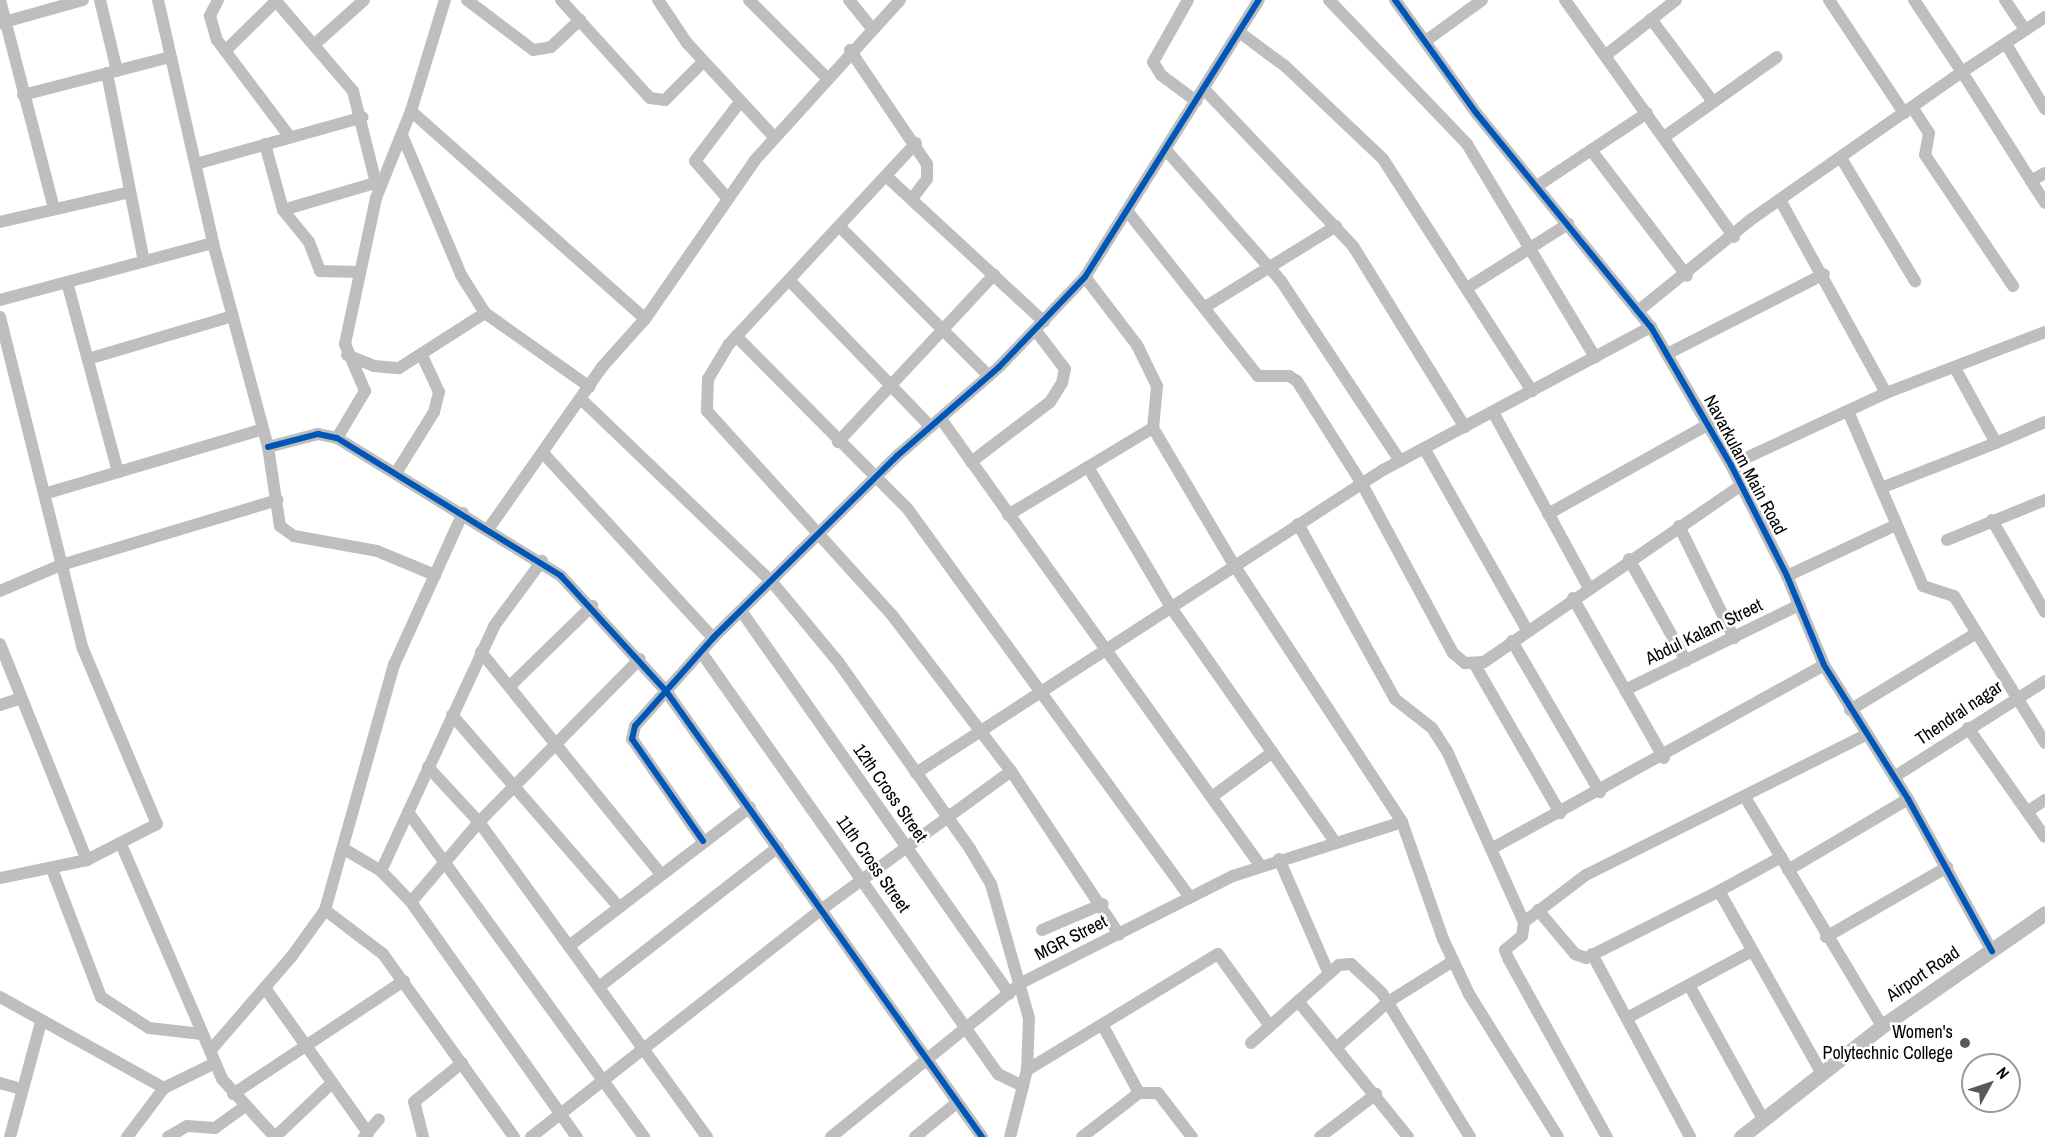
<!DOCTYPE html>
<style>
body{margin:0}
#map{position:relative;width:2045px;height:1137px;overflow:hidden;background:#fff;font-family:"Archivo Narrow",sans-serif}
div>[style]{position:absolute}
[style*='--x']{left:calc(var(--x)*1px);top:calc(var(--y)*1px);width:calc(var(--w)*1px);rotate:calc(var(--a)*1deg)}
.minor>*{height:12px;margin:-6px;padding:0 6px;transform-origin:6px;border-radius:6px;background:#bebebe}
.tertiary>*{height:15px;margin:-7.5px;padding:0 7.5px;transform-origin:7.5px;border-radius:7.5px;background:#bebebe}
.cycleway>*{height:6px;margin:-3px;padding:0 3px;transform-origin:3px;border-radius:3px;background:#0057b8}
.dots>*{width:16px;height:16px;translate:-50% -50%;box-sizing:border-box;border:3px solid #fff;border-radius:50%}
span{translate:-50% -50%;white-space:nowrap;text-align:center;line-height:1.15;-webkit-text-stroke:5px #fff;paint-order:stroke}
.street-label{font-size:18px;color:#000}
.poi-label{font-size:18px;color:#000}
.right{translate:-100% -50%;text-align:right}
.north{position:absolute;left:1961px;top:1053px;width:60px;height:60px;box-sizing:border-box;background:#fff;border:2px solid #999;border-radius:50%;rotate:50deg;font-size:16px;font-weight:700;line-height:24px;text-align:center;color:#000}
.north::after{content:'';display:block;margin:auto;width:21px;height:27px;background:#595959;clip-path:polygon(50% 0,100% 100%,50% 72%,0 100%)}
</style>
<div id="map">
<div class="minor">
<div style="--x:0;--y:0;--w:216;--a:75.5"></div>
<div style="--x:100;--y:0;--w:73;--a:76.5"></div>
<div style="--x:158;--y:0;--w:249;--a:77.2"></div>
<div style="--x:213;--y:243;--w:211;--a:74.9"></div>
<div style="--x:268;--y:447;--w:80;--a:81.4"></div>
<div style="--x:280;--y:526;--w:17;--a:36"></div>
<div style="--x:294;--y:536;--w:84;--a:10.2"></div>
<div style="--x:377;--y:551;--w:63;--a:22.5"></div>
<div style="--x:218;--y:0;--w:18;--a:117"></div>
<div style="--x:210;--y:16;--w:25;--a:74"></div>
<div style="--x:217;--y:40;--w:120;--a:53.1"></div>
<div style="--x:467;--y:0;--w:83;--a:37.1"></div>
<div style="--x:533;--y:50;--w:18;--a:-9"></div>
<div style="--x:551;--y:47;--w:40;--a:-43"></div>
<div style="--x:561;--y:0;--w:132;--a:47.8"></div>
<div style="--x:650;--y:98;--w:15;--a:8"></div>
<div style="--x:665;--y:100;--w:54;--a:-45"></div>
<div style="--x:658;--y:0;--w:52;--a:56"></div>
<div style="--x:687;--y:43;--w:128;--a:47.2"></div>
<div style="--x:749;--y:0;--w:107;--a:45"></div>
<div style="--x:849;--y:0;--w:36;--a:51"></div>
<div style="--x:1188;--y:0;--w:71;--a:119.4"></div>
<div style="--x:1153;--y:62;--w:15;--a:58"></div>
<div style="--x:1161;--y:75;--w:44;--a:36.6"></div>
<div style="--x:1329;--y:0;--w:199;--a:46.2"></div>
<div style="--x:1467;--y:144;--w:249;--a:59"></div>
<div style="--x:1395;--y:0;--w:140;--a:54.3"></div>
<div style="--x:1477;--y:114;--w:275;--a:50.8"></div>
<div style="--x:1651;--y:327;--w:160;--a:59.9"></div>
<div style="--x:1731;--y:465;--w:124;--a:63.2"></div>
<div style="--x:1787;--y:576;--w:96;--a:67.4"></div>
<div style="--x:1824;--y:665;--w:158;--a:57.9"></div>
<div style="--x:1908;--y:799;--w:174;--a:61.1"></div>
<div style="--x:1565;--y:0;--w:291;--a:54.5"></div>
<div style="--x:1829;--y:0;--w:136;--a:56.4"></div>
<div style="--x:1914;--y:0;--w:87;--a:56.3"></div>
<div style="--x:1962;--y:72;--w:100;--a:-33.5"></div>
<div style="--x:2005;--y:0;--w:36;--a:56"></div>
<div style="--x:276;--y:1;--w:118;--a:49.5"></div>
<div style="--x:353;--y:91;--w:95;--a:76"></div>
<div style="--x:1651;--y:19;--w:104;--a:53.2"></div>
<div style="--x:1;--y:23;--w:85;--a:-15.7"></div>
<div style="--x:1239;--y:32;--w:57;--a:36.5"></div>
<div style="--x:1285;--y:66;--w:135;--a:43.5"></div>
<div style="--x:1383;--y:159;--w:276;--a:57.3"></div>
<div style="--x:1427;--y:40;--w:68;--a:-36"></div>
<div style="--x:315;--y:44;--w:66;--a:-41.9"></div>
<div style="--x:2006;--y:44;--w:76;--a:59"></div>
<div style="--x:850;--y:50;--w:138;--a:56"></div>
<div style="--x:927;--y:164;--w:15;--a:90"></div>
<div style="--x:927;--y:179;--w:25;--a:127"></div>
<div style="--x:225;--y:51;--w:73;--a:-44.4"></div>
<div style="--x:1606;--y:55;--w:89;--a:-38.2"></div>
<div style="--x:107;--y:73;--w:192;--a:78.9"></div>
<div style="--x:1204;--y:89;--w:216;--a:46.5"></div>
<div style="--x:1353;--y:246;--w:213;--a:58.3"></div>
<div style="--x:23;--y:95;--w:152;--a:-14.5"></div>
<div style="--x:1912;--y:107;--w:31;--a:57"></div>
<div style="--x:1929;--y:133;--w:22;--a:100"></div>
<div style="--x:1925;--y:155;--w:158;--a:56.1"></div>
<div style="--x:411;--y:111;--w:313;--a:41.6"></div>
<div style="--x:402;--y:135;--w:152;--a:67.1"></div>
<div style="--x:461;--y:275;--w:45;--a:57.7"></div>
<div style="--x:485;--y:313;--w:128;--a:35.2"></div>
<div style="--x:1664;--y:137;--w:138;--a:-35.3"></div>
<div style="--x:916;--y:143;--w:275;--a:132.9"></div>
<div style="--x:729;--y:344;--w:41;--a:121"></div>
<div style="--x:708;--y:379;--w:32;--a:92"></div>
<div style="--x:707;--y:411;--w:275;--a:47.8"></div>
<div style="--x:892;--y:615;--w:196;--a:52.7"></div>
<div style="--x:1011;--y:771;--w:196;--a:56.5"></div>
<div style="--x:265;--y:144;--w:68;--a:74.7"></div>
<div style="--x:283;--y:210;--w:41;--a:50.9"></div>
<div style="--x:309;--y:242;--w:31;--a:69"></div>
<div style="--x:320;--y:271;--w:40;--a:1.4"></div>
<div style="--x:1166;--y:150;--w:174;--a:48.7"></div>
<div style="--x:1281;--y:281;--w:216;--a:56.5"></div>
<div style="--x:1591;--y:150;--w:158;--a:52.7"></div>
<div style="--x:1841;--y:158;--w:144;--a:59"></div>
<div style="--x:196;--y:164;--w:173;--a:-15.7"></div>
<div style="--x:886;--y:176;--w:215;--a:42.7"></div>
<div style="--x:2031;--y:181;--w:16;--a:-30"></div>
<div style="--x:1537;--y:186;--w:132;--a:-33.6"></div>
<div style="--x:728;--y:199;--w:50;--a:-131"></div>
<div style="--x:695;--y:161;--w:74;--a:-52.7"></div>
<div style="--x:1780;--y:200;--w:220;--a:61.2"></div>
<div style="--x:283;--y:210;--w:103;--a:-16.3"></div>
<div style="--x:1128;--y:212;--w:209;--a:51.6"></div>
<div style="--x:1258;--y:376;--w:31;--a:0"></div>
<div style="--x:1289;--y:376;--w:9;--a:32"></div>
<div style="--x:1297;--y:381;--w:122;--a:57.7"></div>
<div style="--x:1362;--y:484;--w:192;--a:61.7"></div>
<div style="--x:1453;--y:653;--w:16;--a:40"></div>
<div style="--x:1465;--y:663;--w:19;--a:-3"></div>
<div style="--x:1484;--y:662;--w:311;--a:-34.5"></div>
<div style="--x:0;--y:222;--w:133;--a:-13"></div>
<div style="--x:839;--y:226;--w:212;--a:45"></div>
<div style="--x:1085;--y:277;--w:86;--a:52.6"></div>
<div style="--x:1137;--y:345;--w:46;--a:64"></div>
<div style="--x:1157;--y:386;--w:42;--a:95.4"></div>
<div style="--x:789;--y:280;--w:204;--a:46"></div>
<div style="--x:67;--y:282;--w:197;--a:75"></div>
<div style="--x:1467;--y:288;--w:120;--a:-32.4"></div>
<div style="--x:0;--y:300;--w:220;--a:-15"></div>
<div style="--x:1205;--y:307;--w:154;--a:-31.7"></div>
<div style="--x:1638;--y:311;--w:143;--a:-39"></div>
<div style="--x:1749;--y:221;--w:260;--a:-35"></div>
<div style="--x:1962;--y:72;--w:155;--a:57.6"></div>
<div style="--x:0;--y:317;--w:342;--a:76"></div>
<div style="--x:83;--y:649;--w:190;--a:67.1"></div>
<div style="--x:157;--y:824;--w:79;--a:152.8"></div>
<div style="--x:87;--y:860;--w:89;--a:168.3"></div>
<div style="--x:736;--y:336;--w:243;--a:45.2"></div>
<div style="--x:907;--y:508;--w:480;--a:54"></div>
<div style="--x:1667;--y:354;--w:176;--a:-27"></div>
<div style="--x:347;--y:355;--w:29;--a:22"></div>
<div style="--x:374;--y:366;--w:25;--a:5"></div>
<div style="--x:399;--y:368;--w:102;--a:-32.6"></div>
<div style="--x:88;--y:359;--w:151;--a:-16.5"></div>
<div style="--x:581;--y:399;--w:265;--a:43.8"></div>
<div style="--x:772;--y:582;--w:105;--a:50.4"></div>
<div style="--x:839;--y:663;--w:228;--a:54.8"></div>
<div style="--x:970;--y:849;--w:41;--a:59"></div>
<div style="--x:991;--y:884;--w:139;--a:74.2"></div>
<div style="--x:1029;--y:1018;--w:52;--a:92.2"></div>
<div style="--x:1027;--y:1070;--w:69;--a:104.2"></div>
<div style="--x:1848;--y:411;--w:190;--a:66.8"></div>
<div style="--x:1923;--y:586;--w:33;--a:18"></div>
<div style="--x:1954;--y:596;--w:173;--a:58.2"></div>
<div style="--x:1493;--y:412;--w:198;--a:61.4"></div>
<div style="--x:941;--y:419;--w:548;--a:54.43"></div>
<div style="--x:1153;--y:428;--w:159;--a:59.4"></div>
<div style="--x:1234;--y:565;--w:307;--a:56.8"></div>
<div style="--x:1402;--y:822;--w:124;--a:70.7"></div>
<div style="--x:1443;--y:939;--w:61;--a:64.7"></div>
<div style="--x:1469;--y:994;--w:168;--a:58.1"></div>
<div style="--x:337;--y:438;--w:55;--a:-59.2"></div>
<div style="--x:365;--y:391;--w:51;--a:-113.1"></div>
<div style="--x:345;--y:344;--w:149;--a:-78"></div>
<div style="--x:376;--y:198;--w:94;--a:-68.1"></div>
<div style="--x:411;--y:111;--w:116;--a:-73"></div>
<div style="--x:838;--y:442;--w:229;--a:-47"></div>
<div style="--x:1996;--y:443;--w:53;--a:-23.2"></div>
<div style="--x:268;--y:447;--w:52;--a:-14.6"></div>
<div style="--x:318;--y:434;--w:19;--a:12"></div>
<div style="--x:337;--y:438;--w:263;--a:31.6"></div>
<div style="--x:561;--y:576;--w:156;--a:47.6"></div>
<div style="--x:666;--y:691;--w:547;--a:54.68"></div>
<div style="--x:1424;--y:448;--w:211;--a:60.5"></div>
<div style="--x:543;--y:453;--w:251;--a:47.4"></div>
<div style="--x:971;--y:462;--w:99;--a:-37.2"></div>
<div style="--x:1050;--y:402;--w:22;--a:-58"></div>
<div style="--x:1062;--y:383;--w:14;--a:-78"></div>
<div style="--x:1065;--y:369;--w:48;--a:-127.3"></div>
<div style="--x:1731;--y:465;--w:171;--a:-24.9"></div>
<div style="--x:1886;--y:393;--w:170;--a:-21"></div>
<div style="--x:1088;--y:467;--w:165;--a:59.4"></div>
<div style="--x:1172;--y:609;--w:284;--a:55"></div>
<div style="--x:396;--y:473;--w:72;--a:-58.1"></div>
<div style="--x:434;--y:412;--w:21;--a:-76"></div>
<div style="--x:439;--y:392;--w:38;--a:-115"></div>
<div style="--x:1881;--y:488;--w:123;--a:-21.4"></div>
<div style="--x:1996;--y:443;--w:83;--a:-118.7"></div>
<div style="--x:44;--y:494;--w:228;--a:-16.5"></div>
<div style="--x:1548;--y:514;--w:184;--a:-29.2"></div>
<div style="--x:1008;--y:515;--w:169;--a:-31"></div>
<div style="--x:1992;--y:520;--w:106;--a:60.1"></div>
<div style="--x:1298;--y:524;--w:200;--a:61"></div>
<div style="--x:1395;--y:699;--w:47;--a:38.1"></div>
<div style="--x:1432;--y:728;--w:27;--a:57"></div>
<div style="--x:1447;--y:751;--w:188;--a:65.8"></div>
<div style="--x:1524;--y:922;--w:14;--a:98"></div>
<div style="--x:1522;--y:936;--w:22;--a:141"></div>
<div style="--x:1505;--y:950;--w:9;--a:69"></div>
<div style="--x:1508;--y:958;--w:205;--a:61.1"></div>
<div style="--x:1679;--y:526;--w:125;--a:63.8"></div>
<div style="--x:489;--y:528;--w:197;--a:-54.9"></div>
<div style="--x:602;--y:367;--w:64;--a:-48.1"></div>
<div style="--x:645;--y:319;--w:193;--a:-55.3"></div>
<div style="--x:755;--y:160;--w:216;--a:-47.8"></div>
<div style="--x:1947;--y:540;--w:106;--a:-22.2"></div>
<div style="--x:1629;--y:559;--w:117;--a:60.8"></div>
<div style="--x:1787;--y:576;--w:120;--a:-25.1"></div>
<div style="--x:0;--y:591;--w:66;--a:-23.1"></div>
<div style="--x:61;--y:565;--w:226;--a:-16.7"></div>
<div style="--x:1573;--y:598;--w:184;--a:60.4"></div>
<div style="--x:742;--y:612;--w:466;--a:55"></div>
<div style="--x:1512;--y:641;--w:175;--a:59.8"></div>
<div style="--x:0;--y:644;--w:233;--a:68.1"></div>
<div style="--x:481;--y:652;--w:286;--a:51"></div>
<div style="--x:701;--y:652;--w:516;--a:54.86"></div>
<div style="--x:998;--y:1074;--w:28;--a:26"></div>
<div style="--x:1475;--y:665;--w:171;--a:60.1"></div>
<div style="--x:510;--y:686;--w:115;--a:-44.3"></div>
<div style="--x:1625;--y:690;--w:194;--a:-26"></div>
<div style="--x:0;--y:705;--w:22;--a:-18"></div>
<div style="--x:1850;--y:710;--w:146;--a:-31.3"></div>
<div style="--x:452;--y:715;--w:254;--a:49"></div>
<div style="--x:1968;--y:728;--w:133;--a:54.8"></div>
<div style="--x:428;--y:767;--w:75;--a:47.2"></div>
<div style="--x:479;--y:822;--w:389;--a:54.1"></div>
<div style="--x:916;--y:773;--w:557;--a:-32.98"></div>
<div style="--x:1383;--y:470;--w:304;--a:-28.1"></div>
<div style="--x:1894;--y:777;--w:179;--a:-32.4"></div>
<div style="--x:1213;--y:796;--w:74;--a:-36.3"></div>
<div style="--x:1745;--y:797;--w:267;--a:59.1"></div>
<div style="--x:408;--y:812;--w:402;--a:54"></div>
<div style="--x:2027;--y:812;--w:22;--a:-34"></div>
<div style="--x:703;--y:841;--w:124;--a:-124.8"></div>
<div style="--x:632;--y:739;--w:13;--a:-77"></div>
<div style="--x:635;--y:726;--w:118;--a:-48.4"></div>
<div style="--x:713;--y:638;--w:259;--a:-44.7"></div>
<div style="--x:897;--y:456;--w:135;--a:-41.1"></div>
<div style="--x:999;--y:367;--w:124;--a:-46.3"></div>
<div style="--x:1085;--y:277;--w:327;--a:-57.9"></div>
<div style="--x:121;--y:844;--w:256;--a:66.7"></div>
<div style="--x:222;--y:1079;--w:79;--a:47.6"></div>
<div style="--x:344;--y:849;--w:43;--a:30.7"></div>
<div style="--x:381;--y:871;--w:43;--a:45.9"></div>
<div style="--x:411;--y:902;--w:288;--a:54.8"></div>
<div style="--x:1491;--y:849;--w:380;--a:-28.9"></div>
<div style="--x:1279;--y:859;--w:125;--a:66.5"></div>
<div style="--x:52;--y:869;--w:137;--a:69.1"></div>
<div style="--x:101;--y:997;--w:57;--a:32.9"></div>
<div style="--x:149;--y:1028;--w:53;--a:6.5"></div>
<div style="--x:1788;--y:870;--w:139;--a:-30.6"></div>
<div style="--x:381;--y:871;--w:270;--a:-65.2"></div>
<div style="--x:494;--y:626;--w:81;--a:-53.6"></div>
<div style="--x:1719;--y:891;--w:71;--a:-28.7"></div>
<div style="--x:411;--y:902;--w:105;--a:-49.6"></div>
<div style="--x:479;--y:822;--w:229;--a:-45.4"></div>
<div style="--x:325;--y:910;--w:73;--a:37.2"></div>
<div style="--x:383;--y:954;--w:225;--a:54.4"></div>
<div style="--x:1538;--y:910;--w:57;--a:49.9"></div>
<div style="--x:1575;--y:954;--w:12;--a:20"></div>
<div style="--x:1586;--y:958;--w:149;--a:-26.7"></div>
<div style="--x:1719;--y:891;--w:208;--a:60.6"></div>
<div style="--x:1524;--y:922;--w:78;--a:-37.2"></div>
<div style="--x:1586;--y:875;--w:313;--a:-26.6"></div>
<div style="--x:1042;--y:930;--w:66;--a:-23.1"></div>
<div style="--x:1826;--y:937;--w:140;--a:-30"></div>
<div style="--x:569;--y:946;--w:228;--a:-37.5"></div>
<div style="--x:1592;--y:954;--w:208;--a:61.8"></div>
<div style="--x:1689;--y:985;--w:151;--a:61.1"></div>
<div style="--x:599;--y:987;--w:227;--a:-38"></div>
<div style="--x:265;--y:988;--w:178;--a:54.6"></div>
<div style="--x:0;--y:997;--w:188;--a:29"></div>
<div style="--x:164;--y:1088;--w:57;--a:-26.1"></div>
<div style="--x:1298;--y:1001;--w:175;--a:51"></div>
<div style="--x:1627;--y:1018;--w:142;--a:-28.2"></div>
<div style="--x:1251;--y:1043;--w:118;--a:-41.6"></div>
<div style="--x:1339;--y:965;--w:12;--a:-5"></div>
<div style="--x:1351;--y:964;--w:42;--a:43.1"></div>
<div style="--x:1382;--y:993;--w:169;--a:58.6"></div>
<div style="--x:1337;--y:1047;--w:68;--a:-41.4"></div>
<div style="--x:1388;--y:1002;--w:77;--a:-32.2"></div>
<div style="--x:210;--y:1051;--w:125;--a:-49.2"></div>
<div style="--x:292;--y:956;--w:57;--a:-54.3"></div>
<div style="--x:325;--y:910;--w:255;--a:-74.3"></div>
<div style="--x:394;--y:665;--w:167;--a:-65.6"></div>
<div style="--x:1027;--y:1070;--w:223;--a:-31.3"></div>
<div style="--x:1218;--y:954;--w:89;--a:54.2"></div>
<div style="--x:0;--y:1083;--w:22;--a:16"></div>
<div style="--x:1139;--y:1093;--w:19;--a:0"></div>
<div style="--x:1158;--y:1093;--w:56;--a:52.3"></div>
<div style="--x:233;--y:1094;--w:205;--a:-33.5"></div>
<div style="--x:10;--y:1137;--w:119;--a:-74.9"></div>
<div style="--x:127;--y:1137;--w:61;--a:-52.9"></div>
<div style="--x:168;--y:1137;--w:22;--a:-30"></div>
<div style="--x:187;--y:1126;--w:28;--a:4"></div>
<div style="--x:215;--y:1128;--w:37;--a:-36"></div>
<div style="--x:275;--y:1137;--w:79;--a:-43.5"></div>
<div style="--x:364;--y:1137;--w:23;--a:-50"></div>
<div style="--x:423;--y:1137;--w:36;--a:-104"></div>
<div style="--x:414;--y:1102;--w:62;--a:-39.1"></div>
<div style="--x:531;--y:1137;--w:370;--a:-38.1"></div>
<div style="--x:822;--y:909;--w:234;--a:-36.1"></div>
<div style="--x:831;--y:1137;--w:245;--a:-39"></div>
<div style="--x:1021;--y:983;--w:237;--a:-26.8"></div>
<div style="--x:1233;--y:876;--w:177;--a:-17.7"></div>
<div style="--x:915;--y:1137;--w:50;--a:-39.4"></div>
<div style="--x:1082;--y:1137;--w:72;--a:-37.7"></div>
<div style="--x:1139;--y:1093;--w:76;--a:-118.2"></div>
<div style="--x:1320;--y:1137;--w:71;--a:-37.5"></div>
</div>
<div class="tertiary">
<div style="--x:1741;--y:1137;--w:179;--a:-38.2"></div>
<div style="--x:1882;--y:1026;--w:198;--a:-34.7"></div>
</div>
<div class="cycleway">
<div style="--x:1395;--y:0;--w:140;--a:54.3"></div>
<div style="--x:1477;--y:114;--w:275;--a:50.8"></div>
<div style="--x:1651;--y:327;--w:160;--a:59.9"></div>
<div style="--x:1731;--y:465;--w:124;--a:63.2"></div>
<div style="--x:1787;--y:576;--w:96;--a:67.4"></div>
<div style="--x:1824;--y:665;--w:158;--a:57.9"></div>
<div style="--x:1908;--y:799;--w:174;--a:61.1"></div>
<div style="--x:268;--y:447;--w:52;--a:-14.6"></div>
<div style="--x:318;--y:434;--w:19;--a:12"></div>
<div style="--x:337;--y:438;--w:263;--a:31.6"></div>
<div style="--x:561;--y:576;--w:156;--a:47.6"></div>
<div style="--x:666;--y:691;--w:547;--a:54.68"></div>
<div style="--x:703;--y:841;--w:124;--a:-124.8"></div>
<div style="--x:632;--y:739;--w:13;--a:-77"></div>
<div style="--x:635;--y:726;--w:118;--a:-48.4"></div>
<div style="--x:713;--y:638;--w:259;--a:-44.7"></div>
<div style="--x:897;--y:456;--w:135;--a:-41.1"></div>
<div style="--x:999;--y:367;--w:124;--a:-46.3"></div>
<div style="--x:1085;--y:277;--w:327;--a:-57.9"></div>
</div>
<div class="dots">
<div style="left:1965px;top:1043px;background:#595959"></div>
</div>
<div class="street-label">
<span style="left:1745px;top:465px;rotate:62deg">Navarkulam Main Road</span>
<span style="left:1704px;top:632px;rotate:-26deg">Abdul Kalam Street</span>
<span style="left:1959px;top:713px;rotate:-34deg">Thendral nagar</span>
<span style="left:890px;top:793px;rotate:55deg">12th Cross Street</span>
<span style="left:873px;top:864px;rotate:55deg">11th Cross Street</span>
<span style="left:1071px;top:938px;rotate:-27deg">MGR Street</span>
<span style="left:1923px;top:974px;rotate:-34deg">Airport Road</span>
</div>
<div class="poi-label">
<span class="right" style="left:1953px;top:1043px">Women's<br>Polytechnic College</span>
</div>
<div class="north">N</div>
</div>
